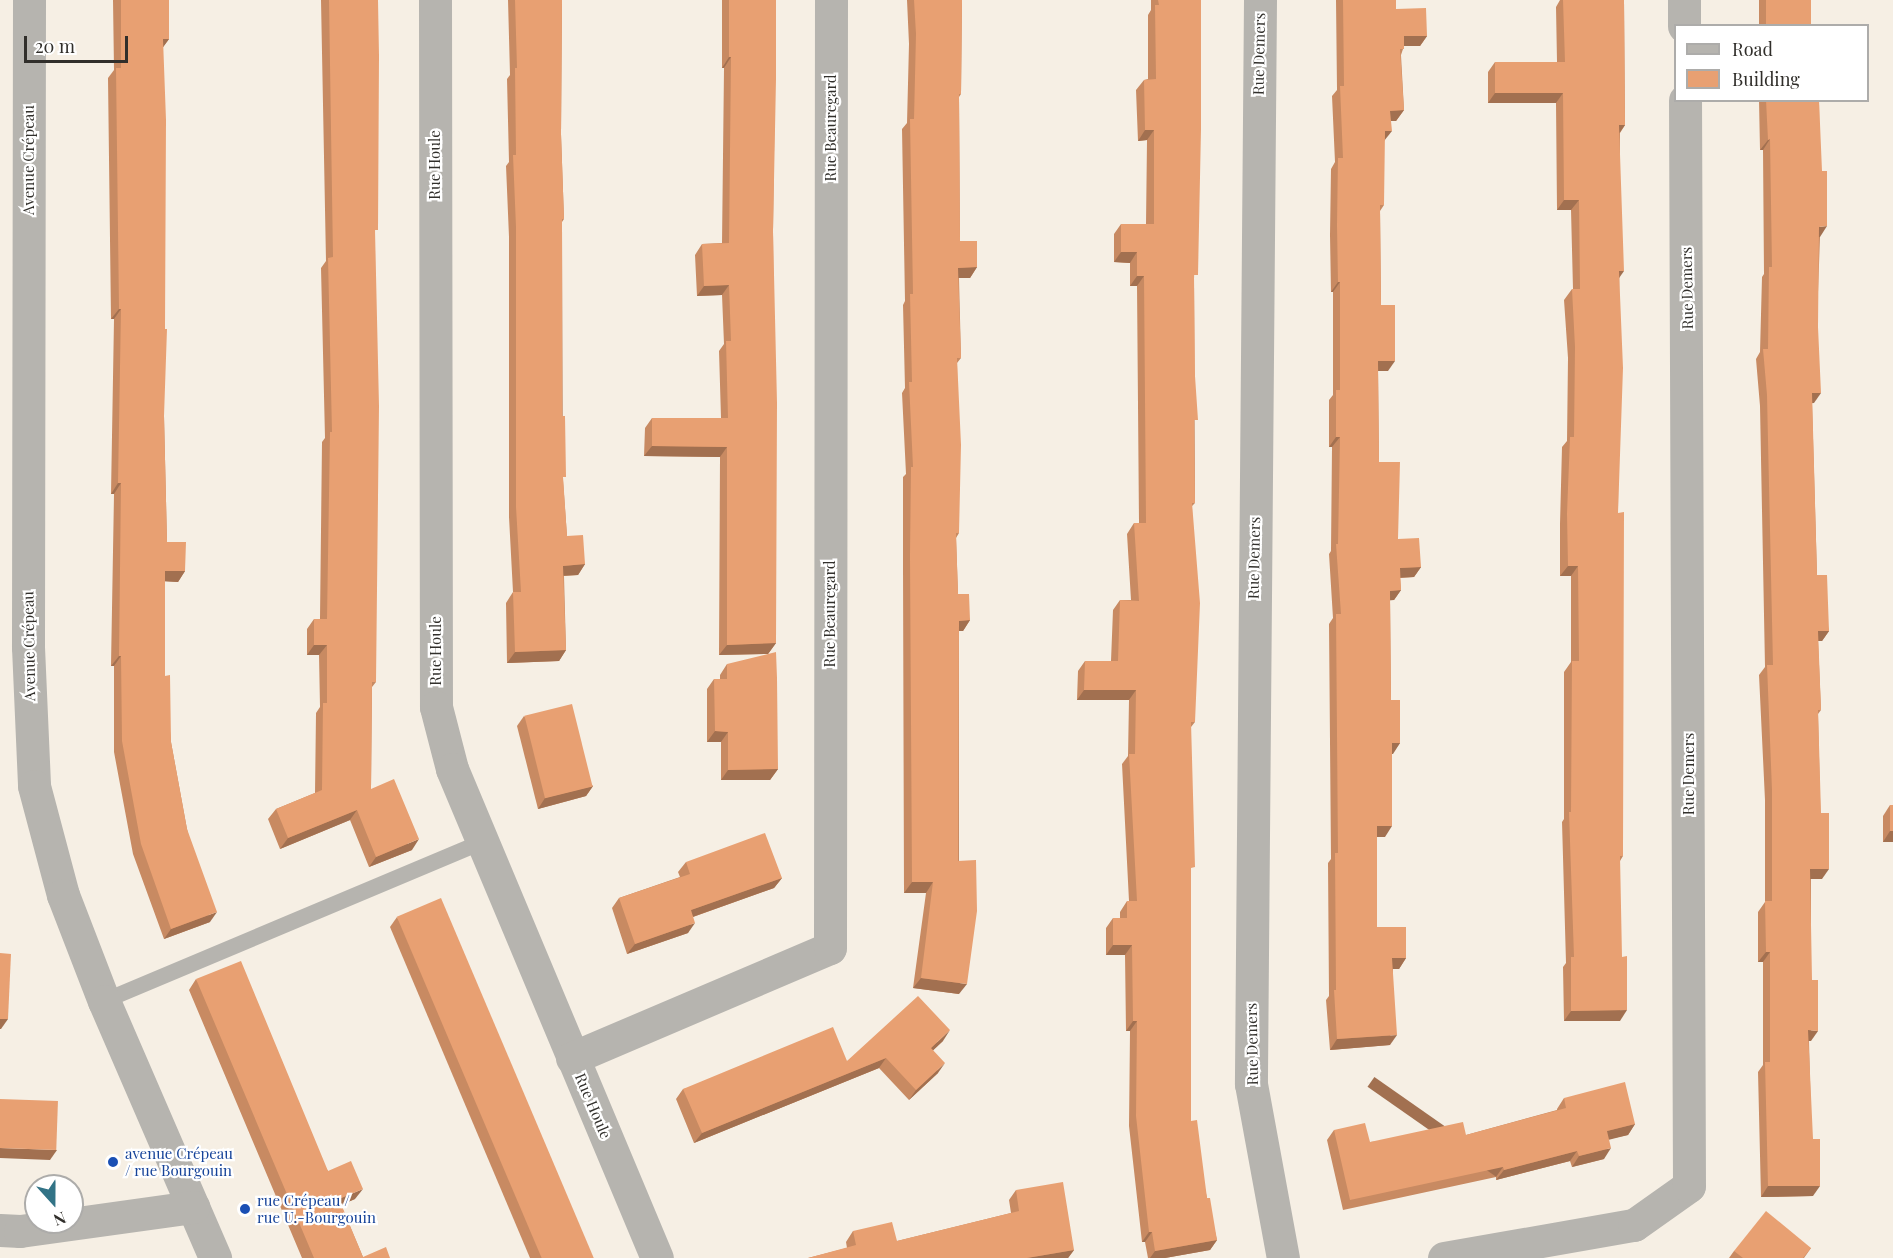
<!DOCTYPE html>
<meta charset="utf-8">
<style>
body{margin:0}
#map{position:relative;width:1893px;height:1258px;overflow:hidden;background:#f6efe4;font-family:"Playfair Display",serif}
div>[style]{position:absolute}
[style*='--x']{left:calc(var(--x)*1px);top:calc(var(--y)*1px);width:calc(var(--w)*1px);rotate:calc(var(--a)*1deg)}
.lane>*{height:16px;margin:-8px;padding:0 8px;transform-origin:8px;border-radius:8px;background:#b6b4af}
.street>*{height:33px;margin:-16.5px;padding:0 16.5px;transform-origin:16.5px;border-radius:16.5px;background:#b6b4af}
.wall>*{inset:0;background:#c88a62;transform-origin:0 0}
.shaded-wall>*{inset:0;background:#a27050;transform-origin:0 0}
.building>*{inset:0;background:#e8a072;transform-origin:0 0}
.dots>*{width:16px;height:16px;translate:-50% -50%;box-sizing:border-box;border:3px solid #fff;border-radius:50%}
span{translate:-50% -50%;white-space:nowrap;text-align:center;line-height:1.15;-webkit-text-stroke:4.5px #fff;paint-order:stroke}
.street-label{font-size:15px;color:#312f2b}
.transit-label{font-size:15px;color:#164399}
.left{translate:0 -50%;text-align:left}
.legend{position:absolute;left:1674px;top:24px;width:195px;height:78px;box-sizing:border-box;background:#fff;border:2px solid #adacaa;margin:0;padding:8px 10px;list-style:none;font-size:18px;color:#312f2b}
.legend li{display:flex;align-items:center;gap:12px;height:30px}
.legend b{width:30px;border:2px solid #adacaa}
.north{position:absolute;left:24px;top:1174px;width:60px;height:60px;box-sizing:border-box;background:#fff;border:2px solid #adacaa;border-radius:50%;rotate:159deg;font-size:16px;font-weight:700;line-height:24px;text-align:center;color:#312f2b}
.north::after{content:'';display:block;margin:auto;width:21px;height:27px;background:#327386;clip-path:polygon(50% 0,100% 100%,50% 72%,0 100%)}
.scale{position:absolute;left:24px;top:36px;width:104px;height:27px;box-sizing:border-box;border:3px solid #312f2b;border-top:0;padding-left:8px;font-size:18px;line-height:21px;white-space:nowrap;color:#312f2b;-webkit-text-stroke:4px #fff;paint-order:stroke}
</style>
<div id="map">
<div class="lane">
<div style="--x:104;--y:1001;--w:411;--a:-22.8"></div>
</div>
<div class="street">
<div style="--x:29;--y:0;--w:647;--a:90.09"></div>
<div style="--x:28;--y:647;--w:139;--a:87.5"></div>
<div style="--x:34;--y:786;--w:113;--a:75.1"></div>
<div style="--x:63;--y:895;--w:114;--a:68.9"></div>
<div style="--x:104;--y:1001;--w:280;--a:66.6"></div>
<div style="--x:435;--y:0;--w:707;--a:89.92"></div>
<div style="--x:436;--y:707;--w:64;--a:75.5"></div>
<div style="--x:452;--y:769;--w:530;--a:67.26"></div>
<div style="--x:1260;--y:0;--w:1084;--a:90.48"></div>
<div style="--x:1251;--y:1084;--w:177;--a:79.6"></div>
<div style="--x:1684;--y:0;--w:26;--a:90"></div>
<div style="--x:572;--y:1058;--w:280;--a:-23.1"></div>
<div style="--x:830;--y:948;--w:948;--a:-89.94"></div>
<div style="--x:0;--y:1230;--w:20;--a:3"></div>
<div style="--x:20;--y:1231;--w:175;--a:-7.9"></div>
<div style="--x:1444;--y:1258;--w:193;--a:-9.9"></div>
<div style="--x:1634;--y:1225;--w:67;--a:-35.3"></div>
<div style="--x:1689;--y:1186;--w:1086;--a:-90.21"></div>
</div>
<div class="wall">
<div style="clip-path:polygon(113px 0,169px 0,169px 39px,163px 47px,164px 416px,167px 542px,185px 571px,178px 582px,165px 581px,165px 676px,171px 742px,187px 829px,210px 922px,164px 939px,133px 854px,114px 752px,114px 666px,111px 666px,114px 494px,111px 494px,114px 319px,111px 319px,108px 78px,114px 70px)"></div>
<div style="clip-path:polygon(321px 0,378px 0,375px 235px,376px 682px,372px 687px,371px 789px,412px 850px,369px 867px,350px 820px,280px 849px,268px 819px,276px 809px,315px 793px,316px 713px,320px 707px,319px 655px,307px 655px,307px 629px,314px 619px,320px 619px,322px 442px,325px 438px,321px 268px,326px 261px)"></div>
<div style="clip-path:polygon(508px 0,562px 0,561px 134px,564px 219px,562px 222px,563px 480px,567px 536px,585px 564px,578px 575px,564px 576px,566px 650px,559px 661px,507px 663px,506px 603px,513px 592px,509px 517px,509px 237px,506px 166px,509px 162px,507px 79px,510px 75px)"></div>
<div style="clip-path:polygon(722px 0,776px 0,773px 231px,776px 643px,768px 654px,719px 655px,720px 457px,644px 456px,645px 428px,652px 418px,721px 418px,719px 351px,724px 344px,722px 295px,697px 296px,695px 255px,702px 244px,722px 243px,724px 68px,722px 68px)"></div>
<div style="clip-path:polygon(907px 0,962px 0,961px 94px,959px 97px,960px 241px,977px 267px,970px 278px,959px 278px,961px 358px,957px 363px,959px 533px,956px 538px,958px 594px,970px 620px,963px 631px,959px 631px,959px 994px,913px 988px,926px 893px,904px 893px,903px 566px,903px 477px,906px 474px,902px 393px,905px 388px,903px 305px,905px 301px,902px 129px,907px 123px,909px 44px)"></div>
<div style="clip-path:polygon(1151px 0,1201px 0,1194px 280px,1195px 503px,1192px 506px,1195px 722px,1191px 727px,1191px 1121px,1207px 1198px,1217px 1240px,1210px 1250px,1165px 1258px,1148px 1258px,1145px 1242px,1142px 1242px,1129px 1126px,1130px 1031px,1126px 1031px,1125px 955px,1106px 955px,1106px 928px,1113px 918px,1120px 918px,1120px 912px,1127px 901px,1129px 901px,1122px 764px,1128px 756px,1129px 700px,1077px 700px,1078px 671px,1085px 661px,1111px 661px,1113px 610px,1120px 600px,1131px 600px,1127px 534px,1134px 523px,1139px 523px,1137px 286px,1130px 286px,1130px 263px,1114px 262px,1114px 234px,1121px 224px,1146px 224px,1147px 140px,1138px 141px,1136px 90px,1144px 80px,1148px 79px,1148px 15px,1151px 10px)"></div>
<div style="clip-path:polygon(1336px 0,1396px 0,1396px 9px,1427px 36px,1420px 46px,1404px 46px,1401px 55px,1404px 110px,1396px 121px,1391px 121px,1384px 141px,1384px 205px,1380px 211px,1381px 305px,1388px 371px,1378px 371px,1379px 462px,1398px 539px,1421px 567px,1414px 577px,1400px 578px,1401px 590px,1394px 600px,1390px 600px,1391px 700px,1400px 743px,1392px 754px,1385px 837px,1377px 837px,1377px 927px,1406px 958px,1399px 969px,1393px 969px,1390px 1045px,1330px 1050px,1326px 1000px,1329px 996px,1328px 863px,1331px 859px,1329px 624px,1333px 618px,1329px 554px,1331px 551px,1332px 447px,1329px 447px,1329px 400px,1333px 395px,1333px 292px,1331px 292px,1330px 235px,1331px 169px,1335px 162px,1332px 96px,1337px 90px)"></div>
<div style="clip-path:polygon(1560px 0,1624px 0,1625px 125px,1620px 133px,1618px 513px,1623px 856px,1620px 861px,1620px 1021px,1564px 1021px,1563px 967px,1566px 963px,1562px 822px,1564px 819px,1564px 672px,1571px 662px,1571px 576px,1560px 576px,1560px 524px,1562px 447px,1567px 441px,1568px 358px,1564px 300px,1572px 289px,1573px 289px,1571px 210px,1557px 210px,1556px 103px,1488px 103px,1488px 72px,1495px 62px,1557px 62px,1556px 7px)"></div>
<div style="left:1759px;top:0;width:52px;height:26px"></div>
<div style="clip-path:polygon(1759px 100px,1819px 100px,1820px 237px,1814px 403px,1812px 403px,1817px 575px,1829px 631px,1822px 641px,1818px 641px,1821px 710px,1818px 714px,1822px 879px,1811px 879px,1811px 1041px,1809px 1041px,1813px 1196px,1761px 1197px,1758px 1072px,1763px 1065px,1763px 962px,1758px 962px,1758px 912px,1765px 902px,1765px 800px,1759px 675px,1765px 667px,1760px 406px,1756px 359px,1760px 352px,1762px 277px,1764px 274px,1763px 150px,1760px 150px)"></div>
<div style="clip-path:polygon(727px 664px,778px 769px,770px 780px,721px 780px,721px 742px,707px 742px,707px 689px,714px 679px,720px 679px,720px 675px)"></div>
<div style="clip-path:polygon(524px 716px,593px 786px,586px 796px,538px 809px,517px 726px)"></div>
<div style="clip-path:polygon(1890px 805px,1893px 805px,1893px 842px,1883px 842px,1883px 816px)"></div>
<div style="clip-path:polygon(686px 862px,782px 878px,774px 888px,693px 917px,688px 933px,627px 954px,612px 908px,619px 898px,680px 877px,678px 872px)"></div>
<div style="clip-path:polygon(397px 917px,593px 1258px,530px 1258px,390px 927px)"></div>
<div style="clip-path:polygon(196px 979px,328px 1171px,355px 1199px,341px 1205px,363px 1257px,390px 1258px,302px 1258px,189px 990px)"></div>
<div style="clip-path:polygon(943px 1041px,933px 1050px,938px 1073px,909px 1100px,879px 1068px,694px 1143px,676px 1099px,683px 1089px,847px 1061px)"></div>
<div style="clip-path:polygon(1564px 1098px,1635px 1124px,1628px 1135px,1609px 1139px,1604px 1159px,1572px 1167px,1570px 1161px,1496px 1180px,1496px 1177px,1343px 1210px,1327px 1140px,1334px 1130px,1370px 1142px,1466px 1135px,1557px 1110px,1557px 1109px)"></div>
<div style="clip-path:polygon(1016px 1190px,1074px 1250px,1068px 1258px,808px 1258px,847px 1248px,846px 1242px,853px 1231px,897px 1241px,1011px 1213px,1009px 1200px)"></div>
<div style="clip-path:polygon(1811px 1248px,1804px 1258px,1729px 1258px,1734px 1251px)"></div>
</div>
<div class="shaded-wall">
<div style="clip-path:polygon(1404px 36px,1427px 36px,1420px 46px,1397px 46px)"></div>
<div style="clip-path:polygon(163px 39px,169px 39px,161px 50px)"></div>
<div style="clip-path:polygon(729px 57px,731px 57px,724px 68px,722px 68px)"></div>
<div style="clip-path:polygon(1495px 93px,1563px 93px,1556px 103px,1488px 103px)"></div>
<div style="clip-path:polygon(1404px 110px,1396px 121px,1383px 121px,1390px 111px)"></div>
<div style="clip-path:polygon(1619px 125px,1625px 125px,1618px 135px)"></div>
<div style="clip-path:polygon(1145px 130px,1154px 130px,1147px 140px,1138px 141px)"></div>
<div style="clip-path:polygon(1385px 131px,1392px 131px,1384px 141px)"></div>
<div style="clip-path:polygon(1770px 139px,1763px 150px,1760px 150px,1768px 140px)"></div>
<div style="clip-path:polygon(1564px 200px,1579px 200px,1571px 210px,1557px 210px)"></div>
<div style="clip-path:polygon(1827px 226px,1820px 237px,1812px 237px,1819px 227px)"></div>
<div style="clip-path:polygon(1121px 252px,1137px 252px,1130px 263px,1114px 262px)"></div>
<div style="clip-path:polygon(977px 267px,970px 278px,951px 278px,958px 268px)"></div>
<div style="clip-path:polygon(1619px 271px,1624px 271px,1617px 281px)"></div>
<div style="clip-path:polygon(1137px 276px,1144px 276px,1137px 286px,1130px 286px)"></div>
<div style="clip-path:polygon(1338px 282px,1340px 282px,1333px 292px,1331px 292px)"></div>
<div style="clip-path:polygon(729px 285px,722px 295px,697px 296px,704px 286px)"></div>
<div style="clip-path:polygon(119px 309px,121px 309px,114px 319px,111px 319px)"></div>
<div style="clip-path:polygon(1378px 361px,1395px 361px,1388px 371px,1371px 371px)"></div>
<div style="clip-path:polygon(1812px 393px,1821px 393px,1814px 403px,1804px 404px)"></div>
<div style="clip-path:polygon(1336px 437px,1340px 437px,1332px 447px,1329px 447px)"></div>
<div style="clip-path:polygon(652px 446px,727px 447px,720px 457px,644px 456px)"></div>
<div style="clip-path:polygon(118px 483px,121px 483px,114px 494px,111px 494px)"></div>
<div style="clip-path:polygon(585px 564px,578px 575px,556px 576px,563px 566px)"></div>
<div style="clip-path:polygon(1568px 566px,1578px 566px,1571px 576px,1560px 576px)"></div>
<div style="clip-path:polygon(1421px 567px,1414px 577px,1393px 578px,1400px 568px)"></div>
<div style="clip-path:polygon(165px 571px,185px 571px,178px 582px,158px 581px)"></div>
<div style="clip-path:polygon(1401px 590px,1394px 600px,1383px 601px,1390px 591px)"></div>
<div style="clip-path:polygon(970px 620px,963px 631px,951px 631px,959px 621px)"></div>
<div style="clip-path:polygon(1818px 631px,1829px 631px,1822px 641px,1810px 641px)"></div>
<div style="clip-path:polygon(776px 643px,768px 654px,719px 655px,727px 645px)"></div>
<div style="clip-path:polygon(314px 645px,327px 645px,319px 655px,307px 655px)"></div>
<div style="clip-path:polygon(566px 650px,559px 661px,507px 663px,515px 652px)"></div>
<div style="clip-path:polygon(119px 656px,121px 656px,114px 666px,111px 666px)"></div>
<div style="clip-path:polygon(1084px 690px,1136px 690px,1129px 700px,1077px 700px)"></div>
<div style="clip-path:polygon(715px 731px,728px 732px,721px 742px,707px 742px)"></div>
<div style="clip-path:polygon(1392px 743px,1400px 743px,1393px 754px,1385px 754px)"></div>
<div style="clip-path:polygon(778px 769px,770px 780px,721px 780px,728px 770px)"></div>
<div style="clip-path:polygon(593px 786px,586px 796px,538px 809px,545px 798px)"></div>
<div style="clip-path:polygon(357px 810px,350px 820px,280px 849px,288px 838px)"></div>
<div style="clip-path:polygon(1377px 826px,1392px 826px,1385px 837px,1369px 837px)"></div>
<div style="clip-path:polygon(1890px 831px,1893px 831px,1893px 842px,1883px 842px)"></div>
<div style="clip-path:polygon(419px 839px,412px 850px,369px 867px,376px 857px)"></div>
<div style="clip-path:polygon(1810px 869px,1829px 869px,1822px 879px,1803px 879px)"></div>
<div style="clip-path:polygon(782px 878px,774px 888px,684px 920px,691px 910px)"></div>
<div style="clip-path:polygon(912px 882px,933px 882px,926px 893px,904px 893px)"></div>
<div style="clip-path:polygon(217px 912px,210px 922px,164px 939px,171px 929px)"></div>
<div style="clip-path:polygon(695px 923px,688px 933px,627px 954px,635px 944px)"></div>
<div style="clip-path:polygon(1113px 945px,1132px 945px,1125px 955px,1106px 955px)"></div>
<div style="clip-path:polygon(1766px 952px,1770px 952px,1763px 962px,1758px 962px)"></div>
<div style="clip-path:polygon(1392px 958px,1406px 958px,1399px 969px,1385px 969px)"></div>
<div style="clip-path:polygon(921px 978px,967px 984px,959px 994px,913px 988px)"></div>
<div style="clip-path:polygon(1627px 1010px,1620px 1021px,1564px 1021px,1571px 1011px)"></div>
<div style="clip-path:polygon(0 1019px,8px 1019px,1px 1029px,0 1029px)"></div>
<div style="clip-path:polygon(1133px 1021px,1137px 1021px,1130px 1031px,1126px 1031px)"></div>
<div style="clip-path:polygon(950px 1030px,943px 1041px,924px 1059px,931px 1048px)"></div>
<div style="clip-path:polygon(1808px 1030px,1818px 1031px,1811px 1041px,1801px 1041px)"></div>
<div style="clip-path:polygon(1397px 1035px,1390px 1045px,1330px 1050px,1337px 1039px)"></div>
<div style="clip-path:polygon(886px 1058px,879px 1068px,694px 1143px,702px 1133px)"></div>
<div style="clip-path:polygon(945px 1063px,938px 1073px,909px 1100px,916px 1090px)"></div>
<div style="clip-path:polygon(1635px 1124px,1628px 1135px,1600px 1142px,1607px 1131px)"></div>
<div style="clip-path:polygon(0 1148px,57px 1150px,50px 1160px,0 1158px)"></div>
<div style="clip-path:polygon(1611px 1148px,1604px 1159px,1572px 1167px,1579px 1156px)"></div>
<div style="clip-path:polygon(1577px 1151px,1570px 1161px,1496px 1180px,1504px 1170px)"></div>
<div style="left:1503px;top:1167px;width:12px;height:157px;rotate:125deg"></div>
<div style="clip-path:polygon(1768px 1186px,1820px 1186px,1813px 1196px,1761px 1197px)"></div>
<div style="clip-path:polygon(363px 1189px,355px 1199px,332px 1209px,339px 1199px)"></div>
<div style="clip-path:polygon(1149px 1232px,1152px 1232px,1145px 1242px,1142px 1242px)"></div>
<div style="clip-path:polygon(1217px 1240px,1210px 1250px,1165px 1258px,1150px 1258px,1155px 1251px)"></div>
<div style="clip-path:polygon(1074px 1250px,1068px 1258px,1027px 1258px)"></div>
</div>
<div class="building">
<div style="clip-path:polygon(121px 0,169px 0,169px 39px,163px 39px,166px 120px,165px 329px,167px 329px,164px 416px,167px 542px,186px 542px,185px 571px,165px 571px,165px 676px,170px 675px,171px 742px,187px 829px,217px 912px,171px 929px,141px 844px,122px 741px,121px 656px,119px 656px,121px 483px,118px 483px,121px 309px,119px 309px,116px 68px,121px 68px)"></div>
<div style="clip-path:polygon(329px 0,378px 0,379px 56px,378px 230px,375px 230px,379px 406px,376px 682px,372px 682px,371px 789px,394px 779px,419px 839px,376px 857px,357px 810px,288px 838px,276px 809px,322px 790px,323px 703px,327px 703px,327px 645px,314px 645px,314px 619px,327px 619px,330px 432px,332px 432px,328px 258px,333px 257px)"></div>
<div style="clip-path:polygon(515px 0,562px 0,561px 134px,564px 219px,562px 219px,562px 416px,565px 416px,566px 477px,563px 477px,567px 536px,583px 535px,585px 564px,563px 566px,566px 650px,515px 652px,513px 592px,521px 592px,516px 507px,516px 227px,513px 155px,516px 155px,515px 68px,517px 68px)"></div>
<div style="clip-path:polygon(729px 0,776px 0,776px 79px,773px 231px,777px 403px,776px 643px,727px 645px,727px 447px,652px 446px,652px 418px,728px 418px,726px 341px,731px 341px,729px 285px,704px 286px,702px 244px,729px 243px,731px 57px,729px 57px)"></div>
<div style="clip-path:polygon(914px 0,962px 0,961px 94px,959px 94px,960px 241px,977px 241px,977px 267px,958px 268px,961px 358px,957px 358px,961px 445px,959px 533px,956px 533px,958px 594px,969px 594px,970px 620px,959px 621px,958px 861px,976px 860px,977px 911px,967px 984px,921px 978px,933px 882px,912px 882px,910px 556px,911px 467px,913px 467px,909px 382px,912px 382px,910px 294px,913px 294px,910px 119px,914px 119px,916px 34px)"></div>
<div style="clip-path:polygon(1158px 0,1201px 0,1201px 129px,1198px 275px,1194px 275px,1195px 376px,1198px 420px,1194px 420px,1195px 503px,1192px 503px,1200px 603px,1195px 722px,1191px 722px,1195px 867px,1191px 868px,1191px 1121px,1197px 1120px,1207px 1198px,1210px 1198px,1217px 1240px,1155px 1251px,1152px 1232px,1149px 1232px,1136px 1116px,1137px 1021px,1133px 1021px,1132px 945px,1113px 945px,1113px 918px,1127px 918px,1127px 901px,1137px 901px,1129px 754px,1135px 754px,1136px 690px,1084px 690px,1085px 661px,1118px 661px,1120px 600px,1139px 601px,1134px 523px,1146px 523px,1144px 276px,1137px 276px,1137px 252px,1121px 252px,1121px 224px,1154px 224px,1154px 130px,1145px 130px,1144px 80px,1156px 79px,1155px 5px,1159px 5px)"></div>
<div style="clip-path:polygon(1343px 0,1396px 0,1396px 9px,1426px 8px,1427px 36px,1404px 36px,1404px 49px,1400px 49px,1404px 110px,1390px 111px,1392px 131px,1385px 131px,1384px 205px,1380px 205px,1381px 305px,1395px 305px,1395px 361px,1378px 361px,1379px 462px,1400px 462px,1398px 539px,1419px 538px,1421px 567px,1400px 568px,1401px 590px,1390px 591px,1391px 700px,1400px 700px,1400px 743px,1392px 743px,1392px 826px,1377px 826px,1377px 927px,1406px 927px,1406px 958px,1392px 958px,1397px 1035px,1337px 1039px,1334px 990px,1336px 990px,1335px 853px,1338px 853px,1336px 614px,1341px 614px,1336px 544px,1338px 544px,1340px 437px,1336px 437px,1336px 390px,1340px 390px,1340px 282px,1338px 282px,1337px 225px,1338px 158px,1343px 158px,1340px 86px,1344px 86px)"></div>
<div style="clip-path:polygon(1563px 0,1624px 0,1625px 125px,1619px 125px,1624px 271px,1619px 271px,1623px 368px,1618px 513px,1624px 512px,1623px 856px,1620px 856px,1622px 957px,1627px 956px,1627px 1010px,1571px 1011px,1571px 957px,1574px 957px,1569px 812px,1571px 812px,1572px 661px,1579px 661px,1578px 566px,1568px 566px,1567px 514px,1570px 437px,1574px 437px,1575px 347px,1572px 289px,1580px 289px,1579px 200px,1564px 200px,1563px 93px,1495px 93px,1495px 62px,1565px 62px)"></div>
<div style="left:1766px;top:0;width:45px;height:26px"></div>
<div style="clip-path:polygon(1766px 100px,1819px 100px,1822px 171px,1827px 171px,1827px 226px,1819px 227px,1818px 327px,1821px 393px,1812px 393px,1817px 575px,1827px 575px,1829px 631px,1818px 631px,1821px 710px,1818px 710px,1821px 813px,1829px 813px,1829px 869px,1810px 869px,1812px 980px,1818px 980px,1818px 1031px,1808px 1030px,1813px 1139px,1820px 1139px,1820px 1186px,1768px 1186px,1765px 1062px,1770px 1062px,1770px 952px,1766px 952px,1765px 901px,1772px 901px,1772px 790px,1767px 665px,1773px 665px,1767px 395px,1763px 349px,1768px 349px,1769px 267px,1772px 267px,1770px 139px,1768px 140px)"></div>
<div style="clip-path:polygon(776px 652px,777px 678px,778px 769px,728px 770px,728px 732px,715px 731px,714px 679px,727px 679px,727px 664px)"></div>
<div style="left:572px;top:704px;width:85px;height:49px;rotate:76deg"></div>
<div style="left:1890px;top:805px;width:3px;height:26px"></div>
<div style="clip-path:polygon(765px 833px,782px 878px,691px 910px,695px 923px,635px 944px,619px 898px,690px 874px,686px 862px)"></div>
<div style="left:441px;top:898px;width:391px;height:48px;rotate:67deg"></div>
<div style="clip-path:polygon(0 953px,11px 954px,8px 1019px,0 1019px)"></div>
<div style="clip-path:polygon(241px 961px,328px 1171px,351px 1161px,363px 1189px,339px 1199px,363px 1257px,386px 1247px,390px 1258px,314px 1258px,196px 979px)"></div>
<div style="clip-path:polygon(918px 996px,950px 1030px,931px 1048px,945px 1063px,916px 1090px,886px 1058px,702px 1133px,683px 1089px,833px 1027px,847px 1061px)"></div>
<div style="clip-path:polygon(1625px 1082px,1635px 1124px,1607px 1131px,1611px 1148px,1579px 1156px,1577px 1151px,1504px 1170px,1503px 1167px,1350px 1200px,1334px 1130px,1365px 1123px,1370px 1142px,1463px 1122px,1466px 1135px,1566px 1108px,1564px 1098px)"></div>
<div style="left:0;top:1099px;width:58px;height:49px;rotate:2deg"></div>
<div style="clip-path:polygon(1063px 1182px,1074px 1250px,1027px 1258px,808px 1258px,856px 1245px,853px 1231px,892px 1222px,897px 1241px,1019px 1211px,1016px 1190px)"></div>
<div style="clip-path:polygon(1766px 1211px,1811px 1248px,1803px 1258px,1743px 1258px,1734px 1251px)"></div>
</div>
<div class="dots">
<div style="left:113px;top:1162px;background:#1a4fb4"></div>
<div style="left:245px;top:1209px;background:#1a4fb4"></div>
</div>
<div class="street-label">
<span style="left:1259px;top:54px;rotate:-89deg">Rue Demers</span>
<span style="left:831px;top:128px;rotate:-90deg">Rue Beauregard</span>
<span style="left:29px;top:160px;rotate:-90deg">Avenue Crépeau</span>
<span style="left:435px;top:165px;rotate:-90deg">Rue Houle</span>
<span style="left:1687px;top:288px;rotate:-91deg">Rue Demers</span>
<span style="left:1254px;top:558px;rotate:-89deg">Rue Demers</span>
<span style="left:830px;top:614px;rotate:-90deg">Rue Beauregard</span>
<span style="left:29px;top:646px;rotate:-91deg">Avenue Crépeau</span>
<span style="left:436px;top:651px;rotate:-90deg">Rue Houle</span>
<span style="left:1689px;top:774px;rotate:-90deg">Rue Demers</span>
<span style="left:1252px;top:1044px;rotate:-91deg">Rue Demers</span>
<span style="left:593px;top:1106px;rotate:67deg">Rue Houle</span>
</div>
<div class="transit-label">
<span class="left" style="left:125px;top:1162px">avenue Crépeau<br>/ rue Bourgouin</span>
<span class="left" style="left:257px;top:1209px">rue Crépeau /<br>rue U.-Bourgouin</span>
</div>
<ul class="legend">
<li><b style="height:8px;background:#b6b4af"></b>Road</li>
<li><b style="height:16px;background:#e8a072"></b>Building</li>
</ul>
<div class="north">N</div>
<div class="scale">20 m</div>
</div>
